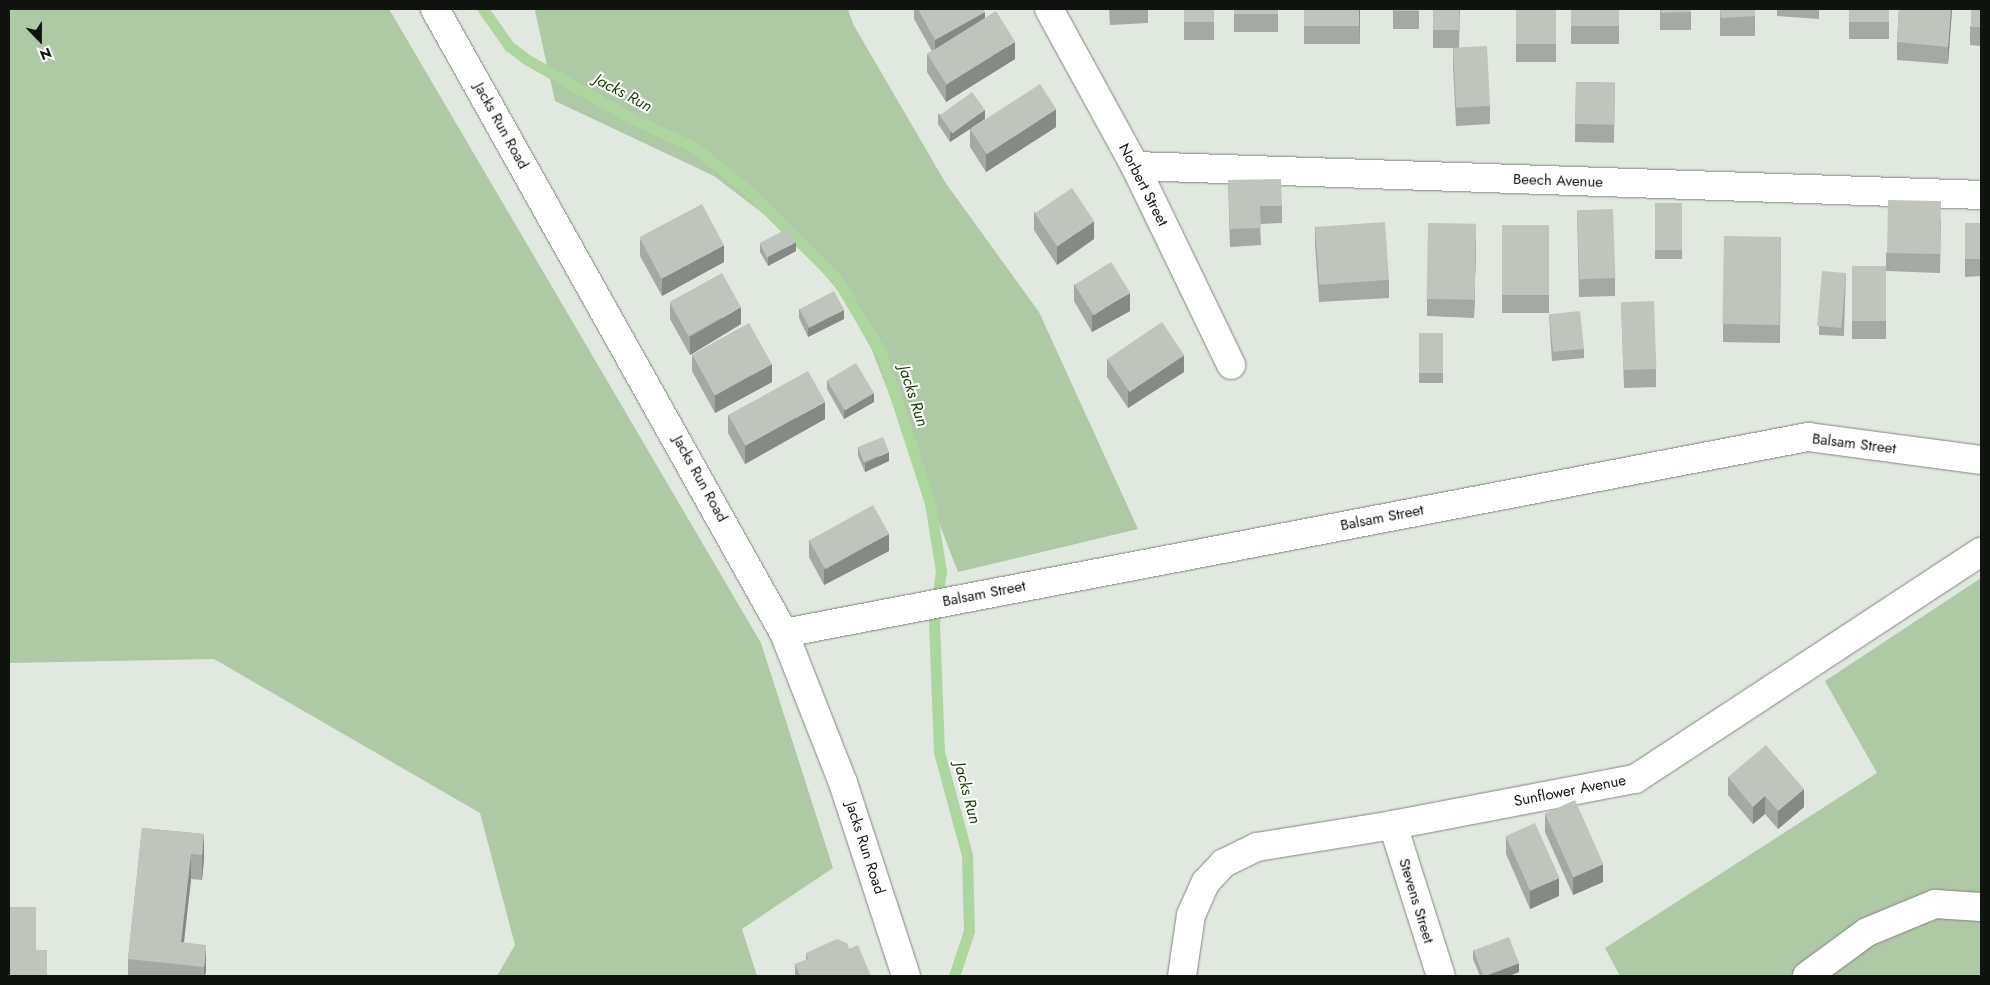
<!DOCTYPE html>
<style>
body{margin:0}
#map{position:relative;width:1990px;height:985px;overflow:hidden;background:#e1e8df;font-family:Jost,sans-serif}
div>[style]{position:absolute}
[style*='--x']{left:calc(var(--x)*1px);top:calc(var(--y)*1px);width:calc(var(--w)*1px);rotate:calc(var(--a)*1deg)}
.green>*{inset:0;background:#afc8a6}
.stream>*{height:11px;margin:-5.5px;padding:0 5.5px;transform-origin:5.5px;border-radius:5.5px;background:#add69e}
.roads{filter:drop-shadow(0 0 1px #828780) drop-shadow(0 0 1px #828780)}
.minor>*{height:28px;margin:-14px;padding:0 14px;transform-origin:14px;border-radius:14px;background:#fff}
.tertiary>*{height:28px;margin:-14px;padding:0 14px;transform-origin:14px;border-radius:14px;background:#fff}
.wall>*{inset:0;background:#a4a9a3;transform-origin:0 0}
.shaded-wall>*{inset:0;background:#868a84}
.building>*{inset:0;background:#bfc5bd;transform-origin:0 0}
span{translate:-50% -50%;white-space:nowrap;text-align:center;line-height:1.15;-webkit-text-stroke:4px #fff;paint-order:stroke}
.street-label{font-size:15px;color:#111310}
.water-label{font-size:16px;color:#183e04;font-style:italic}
.frame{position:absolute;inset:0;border:10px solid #111310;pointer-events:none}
.north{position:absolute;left:15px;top:15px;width:50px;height:50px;-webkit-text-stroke:4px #fff;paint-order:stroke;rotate:158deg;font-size:14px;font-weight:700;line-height:20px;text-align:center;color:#111310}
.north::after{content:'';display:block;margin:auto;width:18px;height:22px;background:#111310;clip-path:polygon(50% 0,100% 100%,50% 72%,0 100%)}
</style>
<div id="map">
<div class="green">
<div style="clip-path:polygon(9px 9px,389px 9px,761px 643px,833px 868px,742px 929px,757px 976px,497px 976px,515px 945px,480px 813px,214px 659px,9px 663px)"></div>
<div style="clip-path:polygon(541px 9px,848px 9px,853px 24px,945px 182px,1039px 312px,1138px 529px,958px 572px,872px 350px,840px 293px,790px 234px,714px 176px,555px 101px,535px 11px)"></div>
<div style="clip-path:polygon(1981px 578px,1981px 976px,1620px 976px,1605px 948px,1877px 773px,1825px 681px)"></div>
</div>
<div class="stream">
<div style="--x:483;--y:9;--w:45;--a:54.9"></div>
<div style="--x:509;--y:46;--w:21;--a:37"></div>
<div style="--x:526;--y:59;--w:123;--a:29.3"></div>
<div style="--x:633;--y:119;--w:67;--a:24.7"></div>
<div style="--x:694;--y:147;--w:68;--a:39.1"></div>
<div style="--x:747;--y:190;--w:125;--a:44.7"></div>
<div style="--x:836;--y:278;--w:87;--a:58.7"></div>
<div style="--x:881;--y:352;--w:159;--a:72"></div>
<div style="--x:930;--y:503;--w:69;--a:80.8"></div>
<div style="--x:941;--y:571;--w:51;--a:97.8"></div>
<div style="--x:934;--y:622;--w:130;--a:87.8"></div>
<div style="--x:939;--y:752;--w:107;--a:74.8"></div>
<div style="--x:967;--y:855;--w:76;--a:88.5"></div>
<div style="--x:969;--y:931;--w:47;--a:108.4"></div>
</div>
<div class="roads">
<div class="minor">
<div style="--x:1049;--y:9;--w:179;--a:61.3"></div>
<div style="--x:1135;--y:166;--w:221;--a:64.2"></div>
<div style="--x:1135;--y:166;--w:846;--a:1.96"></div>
<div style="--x:784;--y:633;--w:1043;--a:-10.84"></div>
<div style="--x:1808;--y:437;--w:175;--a:7.6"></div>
<div style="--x:1393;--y:825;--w:158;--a:72.4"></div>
<div style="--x:1182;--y:976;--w:62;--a:-81.6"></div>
<div style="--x:1191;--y:915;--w:36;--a:-66"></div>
<div style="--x:1206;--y:882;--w:26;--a:-47"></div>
<div style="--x:1224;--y:863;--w:37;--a:-26"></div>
<div style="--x:1257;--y:847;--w:138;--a:-9.2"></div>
<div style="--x:1393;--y:825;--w:246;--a:-10.8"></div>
<div style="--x:1635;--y:779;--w:414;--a:-33.3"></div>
<div style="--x:1807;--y:976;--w:74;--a:-36.3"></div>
<div style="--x:1867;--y:932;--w:74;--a:-22.4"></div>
<div style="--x:1935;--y:904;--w:46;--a:3.7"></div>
</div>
<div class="tertiary">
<div style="--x:435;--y:9;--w:715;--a:60.78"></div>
<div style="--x:784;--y:633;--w:161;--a:68.5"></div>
<div style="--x:843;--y:783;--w:203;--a:71.9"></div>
</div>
</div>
<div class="wall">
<div style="clip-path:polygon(914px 9px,983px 9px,985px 18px,1015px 59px,946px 102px,927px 72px,927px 54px,932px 51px,914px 19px)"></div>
<div style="clip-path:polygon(1109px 9px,1148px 9px,1148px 23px,1110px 25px)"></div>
<div style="left:1184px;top:9px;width:30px;height:31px"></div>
<div style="left:1234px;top:9px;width:44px;height:23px"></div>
<div style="left:1304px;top:9px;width:56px;height:35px"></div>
<div style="left:1393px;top:9px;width:26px;height:20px"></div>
<div style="clip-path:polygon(1433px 9px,1460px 9px,1459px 48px,1490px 106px,1490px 124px,1456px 126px,1453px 66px,1453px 48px,1433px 48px)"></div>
<div style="left:1516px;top:9px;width:40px;height:53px"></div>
<div style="left:1571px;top:9px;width:48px;height:35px"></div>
<div style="left:1660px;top:9px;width:31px;height:21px"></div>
<div style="left:1720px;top:9px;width:35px;height:27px"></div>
<div style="clip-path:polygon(1777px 9px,1819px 9px,1819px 19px,1777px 16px)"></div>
<div style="left:1849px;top:9px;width:40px;height:30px"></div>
<div style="clip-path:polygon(1899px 9px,1952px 9px,1948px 64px,1897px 60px,1897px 42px)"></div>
<div style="clip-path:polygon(1981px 9px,1981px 46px,1970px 45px,1970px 27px)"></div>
<div style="left:1576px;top:82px;width:39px;height:60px;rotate:1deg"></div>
<div style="clip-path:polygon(938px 114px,985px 119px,971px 128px,1056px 127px,986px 172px,970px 147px,970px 129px,950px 142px,938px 124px)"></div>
<div style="clip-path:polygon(1228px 180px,1282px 206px,1282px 223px,1260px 224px,1261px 245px,1230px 247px)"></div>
<div style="left:1655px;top:203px;width:27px;height:56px"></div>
<div style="clip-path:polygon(1981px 206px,1981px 276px,1965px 277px,1965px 223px,1981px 223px)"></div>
<div style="clip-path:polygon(1577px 211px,1615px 278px,1615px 296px,1579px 297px)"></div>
<div style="clip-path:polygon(1034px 212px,1094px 239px,1057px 265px,1034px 230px)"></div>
<div style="clip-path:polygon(1941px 219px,1940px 273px,1886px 271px,1886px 253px)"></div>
<div style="left:1502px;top:225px;width:47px;height:88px"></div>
<div style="clip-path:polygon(1315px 226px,1389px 280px,1389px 298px,1319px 302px,1315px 244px)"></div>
<div style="clip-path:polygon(1781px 237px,1780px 343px,1723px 342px,1723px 324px)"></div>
<div style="clip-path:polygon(640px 238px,724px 262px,662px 296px,640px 256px)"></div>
<div style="clip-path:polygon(1476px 241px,1474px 318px,1427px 316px,1427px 299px)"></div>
<div style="clip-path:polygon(760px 243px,796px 251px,768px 266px,760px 252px)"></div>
<div style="left:1852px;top:266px;width:34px;height:73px"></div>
<div style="clip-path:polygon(1846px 273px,1844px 336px,1819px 335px,1819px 326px)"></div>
<div style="clip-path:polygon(1074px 284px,1130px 311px,1092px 332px,1074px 301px)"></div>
<div style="clip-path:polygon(670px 302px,741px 324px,690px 355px,670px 319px)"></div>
<div style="clip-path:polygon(1621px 302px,1656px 369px,1656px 387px,1624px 388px)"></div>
<div style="clip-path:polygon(799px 309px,844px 319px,808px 337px,799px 318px)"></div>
<div style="clip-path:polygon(1549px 315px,1584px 349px,1584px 358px,1552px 361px)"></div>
<div style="left:1419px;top:333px;width:24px;height:50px"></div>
<div style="clip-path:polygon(692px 354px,772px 382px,715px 413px,692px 371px)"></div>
<div style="clip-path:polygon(1107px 359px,1184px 372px,1128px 408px,1107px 377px)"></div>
<div style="clip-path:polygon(827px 380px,874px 402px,844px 419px,827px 389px)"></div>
<div style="clip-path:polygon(728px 415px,825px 419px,745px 464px,728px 433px)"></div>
<div style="clip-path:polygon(858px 447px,889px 461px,865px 472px,858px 456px)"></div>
<div style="clip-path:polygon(809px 540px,889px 551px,824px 585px,809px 557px)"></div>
<div style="clip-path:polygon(1728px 777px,1804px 807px,1778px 829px,1765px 814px,1753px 824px,1728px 795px)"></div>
<div style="clip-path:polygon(1545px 814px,1603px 882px,1573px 895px,1545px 832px)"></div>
<div style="clip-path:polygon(142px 828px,204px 834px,204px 859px,202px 880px,191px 879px,184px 942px,206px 970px,205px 976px,128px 976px,128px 959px)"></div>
<div style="clip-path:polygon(1506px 836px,1559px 896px,1530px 909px,1506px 854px)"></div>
<div style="clip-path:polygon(849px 949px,871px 976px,795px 976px,795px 964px,806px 960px,806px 953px)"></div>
<div style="clip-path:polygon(1473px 950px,1519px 972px,1509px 976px,1480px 976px,1473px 959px)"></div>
</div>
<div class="shaded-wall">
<div style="clip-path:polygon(1359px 9px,1360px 9px,1359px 45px)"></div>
<div style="clip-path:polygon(1951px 9px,1952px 9px,1948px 64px,1948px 47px)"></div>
<div style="clip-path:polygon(985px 12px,985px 29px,935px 57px,935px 40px)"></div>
<div style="clip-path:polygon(1015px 42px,1015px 59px,946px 102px,946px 85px)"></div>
<div style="clip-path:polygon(1056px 109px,1056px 127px,986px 172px,986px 154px)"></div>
<div style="clip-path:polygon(985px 110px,985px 119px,950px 142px,950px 133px)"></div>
<div style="clip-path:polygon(1094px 221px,1094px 239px,1057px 265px,1057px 247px)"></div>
<div style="clip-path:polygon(1476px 224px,1476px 241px,1474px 318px,1474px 300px)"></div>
<div style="clip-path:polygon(796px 242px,796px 251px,768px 266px,768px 257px)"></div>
<div style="clip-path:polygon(724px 245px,724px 262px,662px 296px,662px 279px)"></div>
<div style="clip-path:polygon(1130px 293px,1130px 311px,1092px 332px,1092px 315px)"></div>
<div style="clip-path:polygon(741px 307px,741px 324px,690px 355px,690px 337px)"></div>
<div style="clip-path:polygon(844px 310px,844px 319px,808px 337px,808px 328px)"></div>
<div style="clip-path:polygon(1184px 355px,1184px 372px,1128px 408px,1128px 391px)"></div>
<div style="clip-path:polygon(772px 364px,772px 382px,715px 413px,715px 395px)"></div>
<div style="clip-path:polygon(874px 393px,874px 402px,844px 419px,844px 410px)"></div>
<div style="clip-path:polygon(825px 402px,825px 419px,745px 464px,745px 446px)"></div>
<div style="clip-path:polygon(889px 452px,889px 461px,865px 472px,865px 463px)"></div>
<div style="clip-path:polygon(889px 534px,889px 551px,824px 585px,824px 568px)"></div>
<div style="clip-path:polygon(1804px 789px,1804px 807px,1778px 829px,1778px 811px)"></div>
<div style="clip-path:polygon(1765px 796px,1765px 814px,1753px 824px,1753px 807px)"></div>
<div style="clip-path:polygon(204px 834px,204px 859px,202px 880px,202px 855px)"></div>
<div style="clip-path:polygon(191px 854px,191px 879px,181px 967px,181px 942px)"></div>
<div style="clip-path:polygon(1603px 864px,1603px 882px,1573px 895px,1573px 878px)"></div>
<div style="clip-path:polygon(1559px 878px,1559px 896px,1530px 909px,1530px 891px)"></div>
<div style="clip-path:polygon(206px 945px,206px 970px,205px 976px,204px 976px,204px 967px)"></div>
<div style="clip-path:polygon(1519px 963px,1519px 972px,1509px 976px,1485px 976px)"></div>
</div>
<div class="building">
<div style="clip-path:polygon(918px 9px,983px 9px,985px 12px,935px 40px)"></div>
<div style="left:1184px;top:9px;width:30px;height:13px"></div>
<div style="left:1234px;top:9px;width:44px;height:5px"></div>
<div style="left:1304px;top:9px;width:55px;height:17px"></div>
<div style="left:1394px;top:9px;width:25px;height:2px"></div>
<div style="left:1433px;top:9px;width:26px;height:21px"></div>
<div style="left:1516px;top:9px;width:40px;height:35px"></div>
<div style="left:1571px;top:9px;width:48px;height:17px"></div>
<div style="clip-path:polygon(1661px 9px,1691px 9px,1691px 12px,1661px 13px)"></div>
<div style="clip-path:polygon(1720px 9px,1755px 9px,1755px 16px,1721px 18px)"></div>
<div style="left:1849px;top:9px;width:40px;height:13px"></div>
<div style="clip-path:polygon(1899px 9px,1951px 9px,1948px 47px,1897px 42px)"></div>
<div style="left:1971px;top:9px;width:10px;height:18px"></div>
<div style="left:996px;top:11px;width:36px;height:81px;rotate:58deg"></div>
<div style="left:1487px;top:46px;width:60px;height:34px;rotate:87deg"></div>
<div style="left:1576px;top:82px;width:39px;height:42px;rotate:1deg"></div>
<div style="left:1040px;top:84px;width:30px;height:83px;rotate:57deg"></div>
<div style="left:972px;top:92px;width:22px;height:40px;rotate:54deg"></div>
<div style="clip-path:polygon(1281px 179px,1282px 206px,1260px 206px,1261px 228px,1230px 229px,1228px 180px)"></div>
<div style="left:1072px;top:188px;width:40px;height:45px;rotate:56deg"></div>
<div style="left:1888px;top:200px;width:53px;height:53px;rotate:1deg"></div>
<div style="left:1655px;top:203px;width:27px;height:47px"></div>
<div style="left:702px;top:204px;width:47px;height:71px;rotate:62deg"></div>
<div style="left:1613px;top:209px;width:69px;height:36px;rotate:88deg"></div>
<div style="left:1385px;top:222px;width:58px;height:70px;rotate:86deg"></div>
<div style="left:1428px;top:223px;width:48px;height:76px;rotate:1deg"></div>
<div style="left:1965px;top:223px;width:16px;height:36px"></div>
<div style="left:1502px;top:225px;width:47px;height:70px"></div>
<div style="left:789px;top:228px;width:16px;height:33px;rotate:63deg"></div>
<div style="left:1724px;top:236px;width:57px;height:88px;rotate:1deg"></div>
<div style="left:1111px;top:262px;width:36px;height:43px;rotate:58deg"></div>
<div style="left:1852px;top:266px;width:34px;height:55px"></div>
<div style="left:1822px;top:271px;width:24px;height:55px;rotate:5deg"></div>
<div style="left:722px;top:273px;width:39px;height:60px;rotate:61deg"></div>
<div style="left:834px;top:291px;width:21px;height:39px;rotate:62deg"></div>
<div style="left:1654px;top:301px;width:68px;height:33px;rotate:88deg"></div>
<div style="left:1580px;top:311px;width:38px;height:31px;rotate:84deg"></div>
<div style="left:1162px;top:322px;width:40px;height:66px;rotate:56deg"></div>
<div style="left:749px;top:323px;width:47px;height:65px;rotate:61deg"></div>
<div style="left:1419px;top:333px;width:24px;height:40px"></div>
<div style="left:856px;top:363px;width:35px;height:34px;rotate:59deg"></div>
<div style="left:808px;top:371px;width:35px;height:91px;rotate:61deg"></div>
<div style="left:883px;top:437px;width:16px;height:27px;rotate:68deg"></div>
<div style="left:873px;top:505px;width:33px;height:73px;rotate:61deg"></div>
<div style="clip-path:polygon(1766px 745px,1804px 789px,1778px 811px,1765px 796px,1753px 807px,1728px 777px)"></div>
<div style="left:1575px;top:800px;width:70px;height:33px;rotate:66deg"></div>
<div style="left:1535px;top:823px;width:60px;height:32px;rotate:66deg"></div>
<div style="clip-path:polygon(142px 828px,204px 834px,202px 855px,191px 854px,181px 942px,206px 945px,204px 967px,128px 959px)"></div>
<div style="clip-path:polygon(9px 907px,36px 907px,36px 950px,47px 950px,47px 976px,9px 976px)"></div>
<div style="left:1509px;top:937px;width:28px;height:38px;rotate:69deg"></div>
<div style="clip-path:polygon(837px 939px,847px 943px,849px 949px,858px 945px,871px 976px,800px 976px,795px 964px,808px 959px,806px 953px)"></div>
</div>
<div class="street-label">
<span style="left:501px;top:126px;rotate:61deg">Jacks Run Road</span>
<span style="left:1558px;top:181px;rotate:2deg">Beech Avenue</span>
<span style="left:1143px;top:185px;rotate:63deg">Norbert Street</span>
<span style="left:1854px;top:444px;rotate:7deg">Balsam Street</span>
<span style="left:700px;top:479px;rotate:61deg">Jacks Run Road</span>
<span style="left:1382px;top:518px;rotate:-11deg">Balsam Street</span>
<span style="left:984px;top:594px;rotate:-11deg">Balsam Street</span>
<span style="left:1570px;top:791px;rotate:-11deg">Sunflower Avenue</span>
<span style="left:865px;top:848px;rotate:72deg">Jacks Run Road</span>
<span style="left:1416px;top:901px;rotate:73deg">Stevens Street</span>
</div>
<div class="water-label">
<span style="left:623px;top:93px;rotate:28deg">Jacks Run</span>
<span style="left:913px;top:396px;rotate:72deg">Jacks Run</span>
<span style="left:967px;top:793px;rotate:75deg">Jacks Run</span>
</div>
<div class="frame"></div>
<div class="north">N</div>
</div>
